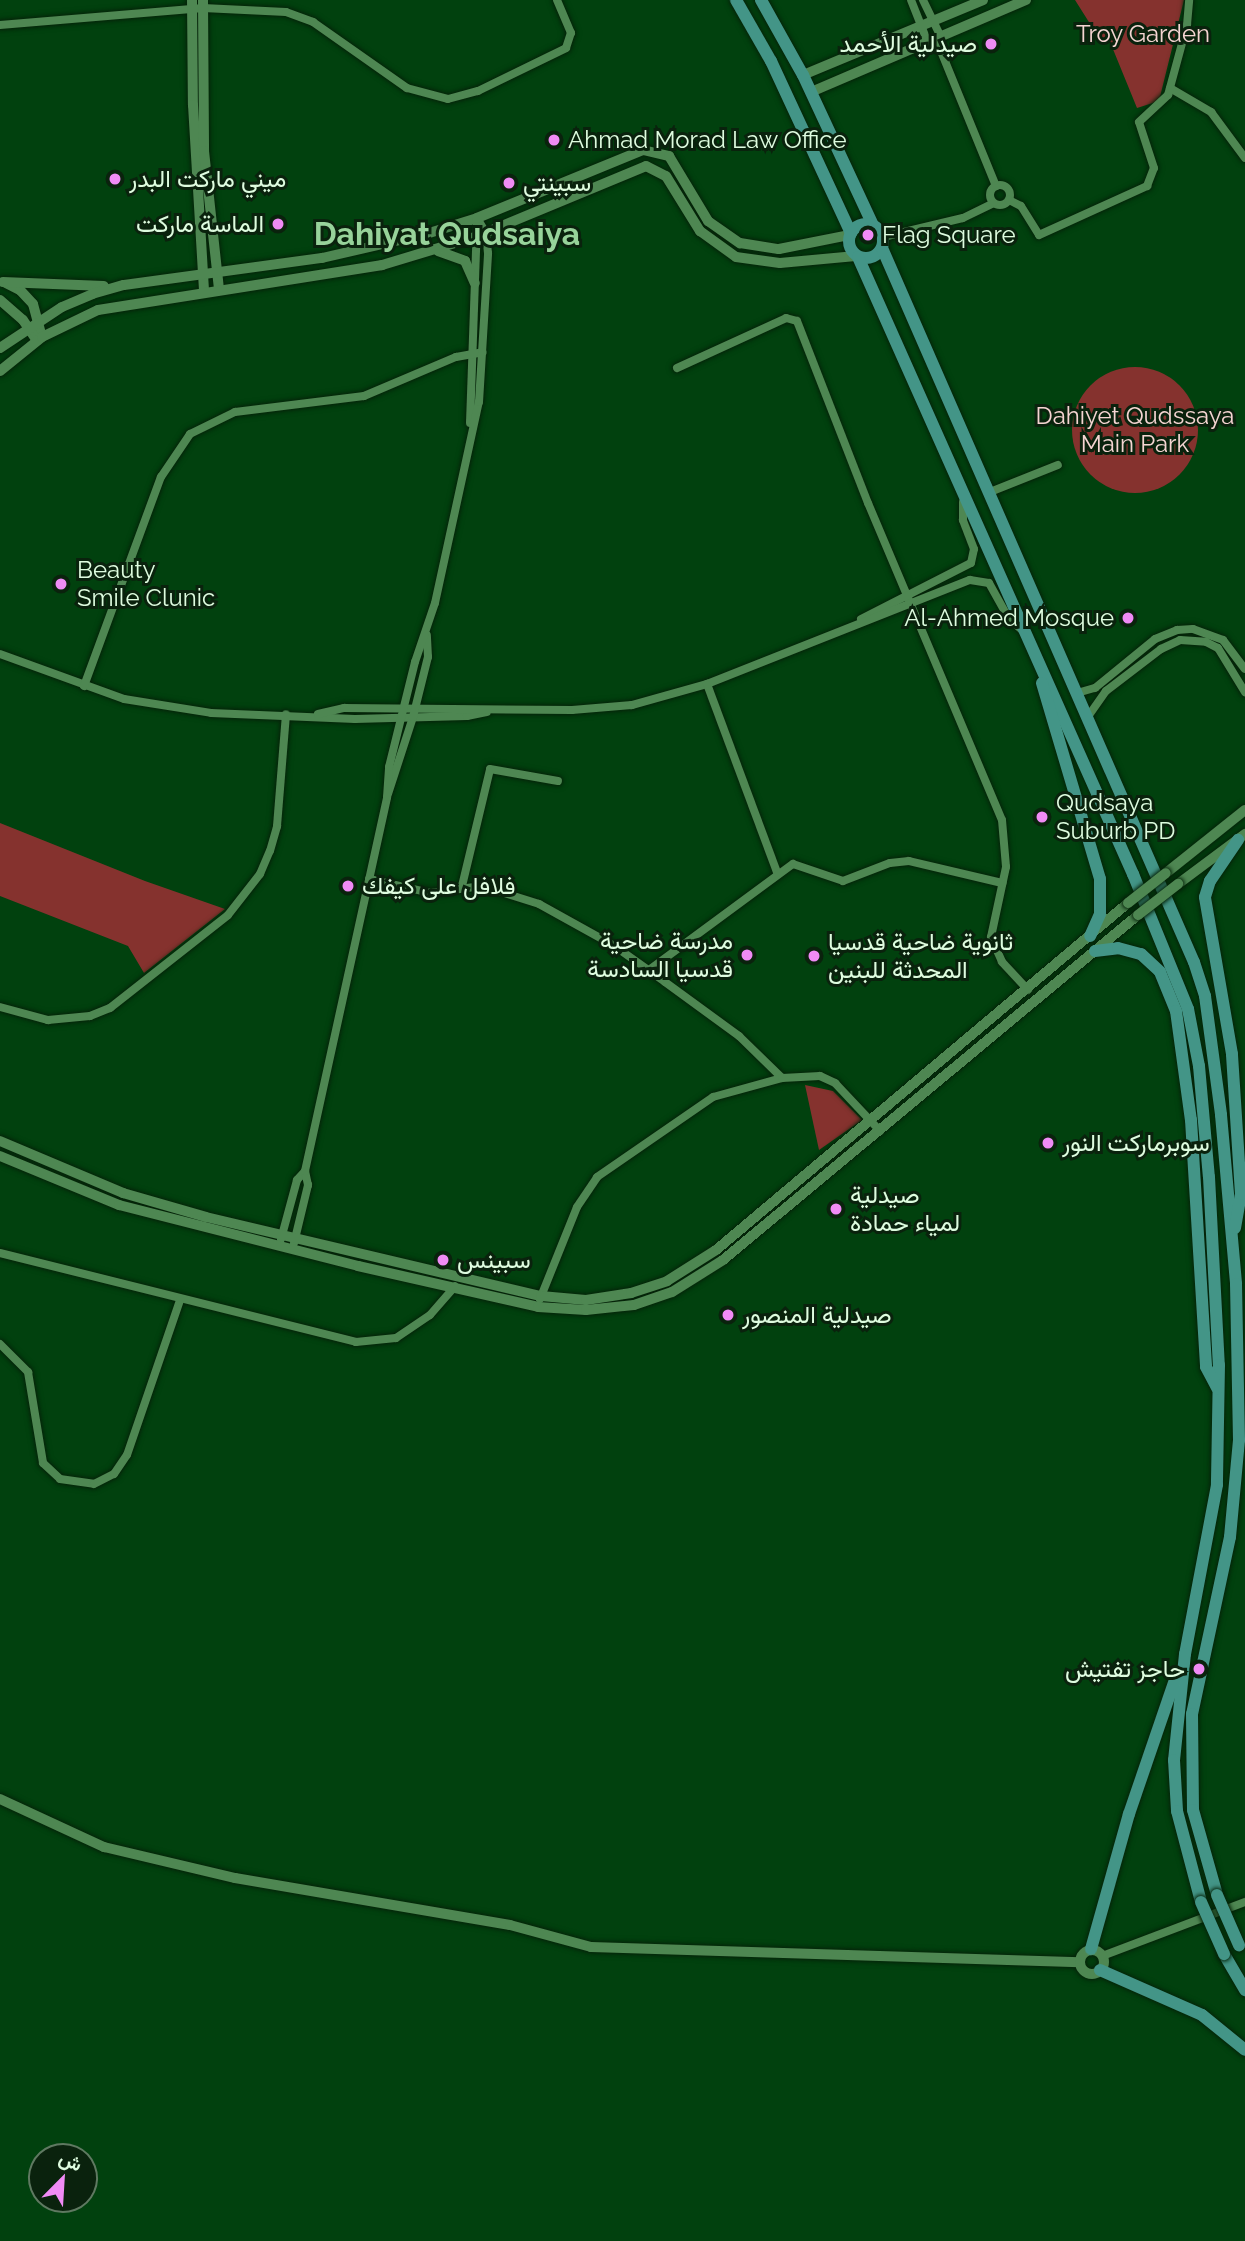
<!DOCTYPE html>
<meta charset="utf-8">
<style>
body{margin:0}
#map{position:relative;width:1245px;height:2241px;overflow:hidden;background:#01410e;font-family:Raleway,Vazirmatn,sans-serif}
div>[style]{position:absolute}
[style*='--x']{left:calc(var(--x)*1px);top:calc(var(--y)*1px);width:calc(var(--w)*1px);rotate:calc(var(--a)*1deg)}
.green>*{inset:0;background:#85322e}
.round{border-radius:50%}
.roads{filter:drop-shadow(0 0 2px #052309) drop-shadow(0 0 2px #052309)}
.minor>*{height:8px;margin:-4px;padding:0 4px;transform-origin:4px;border-radius:4px;background:#4e8752}
.minor>.ring{margin:-4px;padding:0;box-sizing:content-box;background:none;border:8px solid #4e8752;border-radius:50%}
.tertiary>*{height:10px;margin:-5px;padding:0 5px;transform-origin:5px;border-radius:5px;background:#4e8752}
.tertiary>.ring{margin:-5px;padding:0;box-sizing:content-box;background:none;border:10px solid #4e8752;border-radius:50%}
.secondary>*{height:10px;margin:-5px;padding:0 5px;transform-origin:5px;border-radius:5px;background:#4e8752}
.primary>*{height:12px;margin:-6px;padding:0 6px;transform-origin:6px;border-radius:6px;background:#439587}
.primary>.ring{margin:-6px;padding:0;box-sizing:content-box;background:none;border:12px solid #439587;border-radius:50%}
.bridges{filter:drop-shadow(0 0 2px #052309) drop-shadow(0 0 2px #052309)}
.secondary-bridge>*{height:10px;margin:-5px;padding:0 5px;transform-origin:5px;border-radius:5px;background:#4e8752}
.primary-bridge>*{height:12px;margin:-6px;padding:0 6px;transform-origin:6px;border-radius:6px;background:#439587}
.dots>*{width:19px;height:19px;translate:-50% -50%;box-sizing:border-box;border:4px solid #0a220d;border-radius:50%}
span{translate:-50% -50%;white-space:nowrap;text-align:center;line-height:1.15;-webkit-text-stroke:6px #0a220d;paint-order:stroke}
.park-label{font-size:24px;color:#f5d5d2}
.poi-label{font-size:24px;color:#defcdf}
.right{translate:-100% -50%;text-align:right}
.left{translate:0 -50%;text-align:left}
.district-label{font-size:32px;color:#97d39a;font-weight:700}
.north{position:absolute;left:28px;top:2143px;width:70px;height:70px;box-sizing:border-box;background:#0a220d;border:2px solid #5f7961;border-radius:50%;rotate:24deg;font-size:19px;font-weight:700;line-height:28px;text-align:center;color:#defcdf}
.north::after{content:'';display:block;margin:auto;width:24px;height:32px;background:#f08bf5;clip-path:polygon(50% 0,100% 100%,50% 72%,0 100%)}
</style>
<div id="map">
<div class="green">
<div style="clip-path:polygon(1075px 0,1184px 0,1159px 101px,1137px 108px,1108px 37px,1099px 38px)"></div>
<div class="round" style="left:1072px;top:367px;width:126px;height:126px"></div>
<div style="clip-path:polygon(0 823px,145px 881px,225px 909px,144px 973px,128px 946px,0 896px)"></div>
<div style="clip-path:polygon(805px 1085px,833px 1091px,862px 1120px,819px 1150px)"></div>
</div>
<div class="roads">
<div class="minor">
<div style="--x:911;--y:0;--w:46;--a:68.4"></div>
<div style="--x:923;--y:0;--w:41;--a:64.1"></div>
<div style="--x:0;--y:25;--w:204;--a:-4.8"></div>
<div style="--x:203;--y:8;--w:83;--a:2.8"></div>
<div style="--x:286;--y:12;--w:29;--a:20"></div>
<div style="--x:313;--y:22;--w:115;--a:35.1"></div>
<div style="--x:407;--y:88;--w:42;--a:15"></div>
<div style="--x:448;--y:99;--w:31;--a:-15"></div>
<div style="--x:478;--y:91;--w:98;--a:-26"></div>
<div style="--x:566;--y:48;--w:16;--a:-72"></div>
<div style="--x:571;--y:33;--w:36;--a:-113"></div>
<div style="--x:936;--y:39;--w:159;--a:67.8"></div>
<div style="--x:1170;--y:88;--w:48;--a:30.3"></div>
<div style="--x:1211;--y:112;--w:57;--a:53.5"></div>
<div class="ring" style="left:990px;top:185px;width:12px;height:12px"></div>
<div style="--x:1009;--y:200;--w:13;--a:27"></div>
<div style="--x:1021;--y:206;--w:34;--a:58"></div>
<div style="--x:1039;--y:235;--w:119;--a:-24.4"></div>
<div style="--x:1147;--y:186;--w:19;--a:-69"></div>
<div style="--x:1154;--y:168;--w:48;--a:-108.1"></div>
<div style="--x:1139;--y:122;--w:40;--a:-43"></div>
<div style="--x:1168;--y:95;--w:73;--a:-74.8"></div>
<div style="--x:1187;--y:25;--w:25;--a:-85"></div>
<div style="--x:883;--y:237;--w:82;--a:-13.4"></div>
<div style="--x:963;--y:218;--w:34;--a:-26"></div>
<div style="--x:677;--y:368;--w:120;--a:-24.6"></div>
<div style="--x:786;--y:318;--w:11;--a:15"></div>
<div style="--x:797;--y:321;--w:195;--a:68.7"></div>
<div style="--x:868;--y:503;--w:344;--a:67.1"></div>
<div style="--x:1002;--y:820;--w:47;--a:85.1"></div>
<div style="--x:1006;--y:867;--w:72;--a:102.1"></div>
<div style="--x:991;--y:937;--w:27;--a:66"></div>
<div style="--x:1002;--y:962;--w:38;--a:47"></div>
<div style="--x:470;--y:423;--w:205;--a:-88"></div>
<div style="--x:990;--y:492;--w:73;--a:-21.7"></div>
<div style="--x:861;--y:619;--w:123;--a:-27"></div>
<div style="--x:971;--y:563;--w:14;--a:-78"></div>
<div style="--x:974;--y:549;--w:31;--a:-111"></div>
<div style="--x:963;--y:520;--w:18;--a:-90"></div>
<div style="--x:0;--y:654;--w:132;--a:19.9"></div>
<div style="--x:124;--y:699;--w:88;--a:9.1"></div>
<div style="--x:211;--y:713;--w:144;--a:2.4"></div>
<div style="--x:355;--y:719;--w:112;--a:-1.5"></div>
<div style="--x:467;--y:716;--w:20;--a:-11"></div>
<div style="--x:707;--y:684;--w:201;--a:69.6"></div>
<div style="--x:84;--y:686;--w:223;--a:-69.8"></div>
<div style="--x:161;--y:477;--w:52;--a:-56"></div>
<div style="--x:190;--y:434;--w:50;--a:-26.1"></div>
<div style="--x:235;--y:412;--w:130;--a:-7.1"></div>
<div style="--x:364;--y:396;--w:100;--a:-23"></div>
<div style="--x:456;--y:357;--w:27;--a:-10"></div>
<div style="--x:1077;--y:693;--w:19;--a:-16"></div>
<div style="--x:1095;--y:688;--w:77;--a:-39.2"></div>
<div style="--x:1155;--y:639;--w:24;--a:-22"></div>
<div style="--x:1177;--y:630;--w:16;--a:-4"></div>
<div style="--x:1193;--y:629;--w:32;--a:20"></div>
<div style="--x:1223;--y:640;--w:36;--a:53"></div>
<div style="--x:318;--y:714;--w:27;--a:-13"></div>
<div style="--x:344;--y:708;--w:228;--a:0.5"></div>
<div style="--x:572;--y:710;--w:60;--a:-4.8"></div>
<div style="--x:632;--y:705;--w:78;--a:-15.6"></div>
<div style="--x:707;--y:684;--w:283;--a:-21.6"></div>
<div style="--x:970;--y:580;--w:19;--a:9"></div>
<div style="--x:989;--y:583;--w:41;--a:60.9"></div>
<div style="--x:1009;--y:619;--w:17;--a:40"></div>
<div style="--x:1087;--y:718;--w:33;--a:-55"></div>
<div style="--x:1106;--y:691;--w:69;--a:-37.4"></div>
<div style="--x:1161;--y:649;--w:21;--a:-25"></div>
<div style="--x:1180;--y:640;--w:26;--a:4"></div>
<div style="--x:1206;--y:642;--w:13;--a:27"></div>
<div style="--x:1218;--y:648;--w:52;--a:58.5"></div>
<div style="--x:388;--y:794;--w:81;--a:-72"></div>
<div style="--x:413;--y:717;--w:62;--a:-76"></div>
<div style="--x:428;--y:657;--w:22;--a:-93"></div>
<div style="--x:369;--y:879;--w:64;--a:12.7"></div>
<div style="--x:431;--y:893;--w:51;--a:-7.8"></div>
<div style="--x:482;--y:886;--w:60;--a:17.5"></div>
<div style="--x:539;--y:904;--w:85;--a:29"></div>
<div style="--x:613;--y:945;--w:64;--a:35.4"></div>
<div style="--x:665;--y:982;--w:92;--a:36.1"></div>
<div style="--x:739;--y:1036;--w:60;--a:44.3"></div>
<div style="--x:462;--y:886;--w:120;--a:-76.5"></div>
<div style="--x:490;--y:769;--w:69;--a:10"></div>
<div style="--x:649;--y:970;--w:179;--a:-36.4"></div>
<div style="--x:793;--y:864;--w:53;--a:18.8"></div>
<div style="--x:843;--y:881;--w:50;--a:-21"></div>
<div style="--x:890;--y:863;--w:19;--a:-6"></div>
<div style="--x:909;--y:861;--w:96;--a:13.3"></div>
<div style="--x:0;--y:1007;--w:50;--a:15.2"></div>
<div style="--x:48;--y:1020;--w:42;--a:-5.4"></div>
<div style="--x:90;--y:1016;--w:22;--a:-22"></div>
<div style="--x:110;--y:1008;--w:150;--a:-38.2"></div>
<div style="--x:228;--y:915;--w:52;--a:-52"></div>
<div style="--x:260;--y:874;--w:25;--a:-67"></div>
<div style="--x:270;--y:851;--w:26;--a:-74"></div>
<div style="--x:277;--y:826;--w:112;--a:-85.4"></div>
<div style="--x:281;--y:1239;--w:61;--a:-74.8"></div>
<div style="--x:297;--y:1180;--w:12;--a:-48"></div>
<div style="--x:294;--y:1243;--w:60;--a:-76.4"></div>
<div style="--x:308;--y:1185;--w:14;--a:-102"></div>
<div style="--x:305;--y:1171;--w:383;--a:-77.6"></div>
<div style="--x:387;--y:797;--w:30;--a:-86"></div>
<div style="--x:389;--y:767;--w:108;--a:-76.1"></div>
<div style="--x:415;--y:662;--w:62;--a:-71.3"></div>
<div style="--x:435;--y:603;--w:206;--a:-77.7"></div>
<div style="--x:479;--y:402;--w:149;--a:-86.5"></div>
<div style="--x:488;--y:253;--w:20;--a:-96"></div>
<div style="--x:486;--y:233;--w:17;--a:-121"></div>
<div style="--x:0;--y:1253;--w:367;--a:14"></div>
<div style="--x:356;--y:1342;--w:40;--a:-5.7"></div>
<div style="--x:396;--y:1338;--w:41;--a:-34.1"></div>
<div style="--x:430;--y:1315;--w:38;--a:-49"></div>
<div style="--x:540;--y:1299;--w:99;--a:-68.1"></div>
<div style="--x:577;--y:1207;--w:36;--a:-56"></div>
<div style="--x:597;--y:1177;--w:141;--a:-34.6"></div>
<div style="--x:713;--y:1097;--w:72;--a:-15.4"></div>
<div style="--x:782;--y:1078;--w:38;--a:-3"></div>
<div style="--x:820;--y:1076;--w:17;--a:25"></div>
<div style="--x:835;--y:1083;--w:66;--a:46.8"></div>
<div style="--x:0;--y:1344;--w:40;--a:45"></div>
<div style="--x:28;--y:1372;--w:92;--a:80.6"></div>
<div style="--x:43;--y:1463;--w:23;--a:43"></div>
<div style="--x:60;--y:1479;--w:34;--a:8"></div>
<div style="--x:94;--y:1484;--w:22;--a:-27"></div>
<div style="--x:114;--y:1474;--w:23;--a:-56"></div>
<div style="--x:127;--y:1455;--w:164;--a:-71.1"></div>
<div style="--x:1102;--y:1956;--w:153;--a:-20.7"></div>
</div>
<div class="tertiary">
<div style="--x:192;--y:0;--w:105;--a:89.5"></div>
<div style="--x:193;--y:105;--w:187;--a:86.6"></div>
<div style="--x:203;--y:0;--w:151;--a:89.6"></div>
<div style="--x:204;--y:151;--w:140;--a:83.8"></div>
<div style="--x:6;--y:283;--w:16;--a:27"></div>
<div style="--x:20;--y:290;--w:19;--a:47"></div>
<div style="--x:33;--y:304;--w:34;--a:75"></div>
<div style="--x:0;--y:300;--w:30;--a:41"></div>
<div style="--x:23;--y:320;--w:25;--a:56"></div>
<div style="--x:0;--y:1799;--w:115;--a:24.8"></div>
<div style="--x:104;--y:1847;--w:135;--a:13.3"></div>
<div style="--x:235;--y:1878;--w:279;--a:9.7"></div>
<div style="--x:510;--y:1925;--w:84;--a:15.2"></div>
<div style="--x:591;--y:1947;--w:489;--a:1.8"></div>
<div class="ring" style="left:1080px;top:1950px;width:14px;height:14px"></div>
</div>
<div class="secondary">
<div style="--x:803;--y:75;--w:195;--a:-22.6"></div>
<div style="--x:811;--y:92;--w:234;--a:-23.2"></div>
<div style="--x:438;--y:251;--w:29;--a:20"></div>
<div style="--x:465;--y:261;--w:24;--a:66"></div>
<div style="--x:3;--y:282;--w:101;--a:2.3"></div>
<div style="--x:0;--y:348;--w:74;--a:-33.5"></div>
<div style="--x:62;--y:307;--w:33;--a:-23"></div>
<div style="--x:92;--y:294;--w:33;--a:-16"></div>
<div style="--x:124;--y:285;--w:200;--a:-7.8"></div>
<div style="--x:322;--y:258;--w:107;--a:-13"></div>
<div style="--x:426;--y:234;--w:53;--a:-17.4"></div>
<div style="--x:477;--y:218;--w:179;--a:-22.3"></div>
<div style="--x:643;--y:150;--w:27;--a:13"></div>
<div style="--x:669;--y:156;--w:76;--a:59"></div>
<div style="--x:708;--y:221;--w:39;--a:35"></div>
<div style="--x:740;--y:243;--w:39;--a:9"></div>
<div style="--x:779;--y:249;--w:71;--a:-11.3"></div>
<div style="--x:0;--y:371;--w:54;--a:-39"></div>
<div style="--x:42;--y:337;--w:62;--a:-25.7"></div>
<div style="--x:98;--y:310;--w:288;--a:-9"></div>
<div style="--x:382;--y:265;--w:97;--a:-16.8"></div>
<div style="--x:475;--y:237;--w:185;--a:-22.5"></div>
<div style="--x:646;--y:166;--w:22;--a:27"></div>
<div style="--x:666;--y:176;--w:65;--a:58.3"></div>
<div style="--x:700;--y:231;--w:44;--a:35.8"></div>
<div style="--x:736;--y:257;--w:44;--a:7.8"></div>
<div style="--x:780;--y:263;--w:76;--a:-5.3"></div>
<div style="--x:1166;--y:873;--w:101;--a:-38.6"></div>
<div style="--x:1178;--y:884;--w:84;--a:-36.7"></div>
<div style="--x:0;--y:1141;--w:134;--a:22.9"></div>
<div style="--x:123;--y:1193;--w:86;--a:16.1"></div>
<div style="--x:206;--y:1217;--w:344;--a:13.3"></div>
<div style="--x:541;--y:1296;--w:45;--a:5.1"></div>
<div style="--x:586;--y:1300;--w:46;--a:-8.8"></div>
<div style="--x:631;--y:1293;--w:38;--a:-18"></div>
<div style="--x:667;--y:1281;--w:58;--a:-32.3"></div>
<div style="--x:716;--y:1250;--w:539;--a:-40.11"></div>
<div style="--x:0;--y:1156;--w:129;--a:22.4"></div>
<div style="--x:119;--y:1205;--w:247;--a:14.3"></div>
<div style="--x:358;--y:1266;--w:185;--a:12.8"></div>
<div style="--x:538;--y:1307;--w:48;--a:3.6"></div>
<div style="--x:586;--y:1310;--w:48;--a:-5.9"></div>
<div style="--x:634;--y:1305;--w:40;--a:-18.9"></div>
<div style="--x:672;--y:1292;--w:60;--a:-32.1"></div>
<div style="--x:723;--y:1260;--w:540;--a:-39.74"></div>
</div>
<div class="primary">
<div style="--x:736;--y:0;--w:70;--a:60.2"></div>
<div style="--x:771;--y:61;--w:190;--a:65.1"></div>
<div style="--x:761;--y:0;--w:86;--a:60.8"></div>
<div style="--x:803;--y:75;--w:166;--a:65"></div>
<div class="ring" style="left:849px;top:224px;width:22px;height:22px"></div>
<div style="--x:882;--y:248;--w:779;--a:66.4"></div>
<div style="--x:1194;--y:962;--w:36;--a:72"></div>
<div style="--x:1205;--y:996;--w:120;--a:82.3"></div>
<div style="--x:1221;--y:1115;--w:170;--a:84.9"></div>
<div style="--x:1236;--y:1284;--w:156;--a:88.9"></div>
<div style="--x:1239;--y:1440;--w:97;--a:95.3"></div>
<div style="--x:1230;--y:1537;--w:181;--a:102.1"></div>
<div style="--x:1192;--y:1714;--w:96;--a:89.4"></div>
<div style="--x:1193;--y:1810;--w:88;--a:74.2"></div>
<div style="--x:858;--y:257;--w:676;--a:65.98"></div>
<div style="--x:1133;--y:874;--w:146;--a:67.8"></div>
<div style="--x:1188;--y:1009;--w:58;--a:79.1"></div>
<div style="--x:1199;--y:1066;--w:111;--a:84.9"></div>
<div style="--x:1209;--y:1177;--w:188;--a:87"></div>
<div style="--x:1219;--y:1365;--w:120;--a:91"></div>
<div style="--x:1217;--y:1485;--w:172;--a:100.7"></div>
<div style="--x:1185;--y:1654;--w:107;--a:95.9"></div>
<div style="--x:1174;--y:1760;--w:51;--a:86.6"></div>
<div style="--x:1177;--y:1811;--w:94;--a:75.2"></div>
<div style="--x:1042;--y:683;--w:204;--a:73.5"></div>
<div style="--x:1100;--y:879;--w:35;--a:90"></div>
<div style="--x:1100;--y:914;--w:24;--a:114"></div>
<div style="--x:1095;--y:951;--w:23;--a:-7"></div>
<div style="--x:1118;--y:948;--w:24;--a:15"></div>
<div style="--x:1141;--y:954;--w:26;--a:43"></div>
<div style="--x:1160;--y:972;--w:42;--a:67.7"></div>
<div style="--x:1176;--y:1011;--w:110;--a:82.2"></div>
<div style="--x:1191;--y:1120;--w:247;--a:86.5"></div>
<div style="--x:1206;--y:1367;--w:24;--a:62"></div>
<div style="--x:1235;--y:1228;--w:35;--a:-80"></div>
<div style="--x:1241;--y:1194;--w:140;--a:-93.7"></div>
<div style="--x:1232;--y:1054;--w:159;--a:-99.8"></div>
<div style="--x:1205;--y:897;--w:17;--a:-73"></div>
<div style="--x:1210;--y:881;--w:50;--a:-55.7"></div>
<div style="--x:1091;--y:1949;--w:140;--a:-74.3"></div>
<div style="--x:1129;--y:1814;--w:148;--a:-71.1"></div>
<div style="--x:1224;--y:1954;--w:42;--a:59.7"></div>
<div style="--x:1100;--y:1970;--w:111;--a:23.8"></div>
<div style="--x:1202;--y:2015;--w:55;--a:39.1"></div>
</div>
</div>
<div class="bridges">
<div class="secondary-bridge">
<div style="--x:1128;--y:903;--w:48;--a:-38.3"></div>
<div style="--x:1138;--y:915;--w:51;--a:-37.8"></div>
</div>
<div class="primary-bridge">
<div style="--x:1217;--y:1895;--w:55;--a:66.3"></div>
<div style="--x:1201;--y:1902;--w:57;--a:66.1"></div>
</div>
</div>
<div class="dots">
<div style="left:991px;top:44px;background:#f08bf5"></div>
<div style="left:554px;top:140px;background:#f08bf5"></div>
<div style="left:115px;top:179px;background:#f08bf5"></div>
<div style="left:509px;top:183px;background:#f08bf5"></div>
<div style="left:278px;top:224px;background:#f08bf5"></div>
<div style="left:868px;top:235px;background:#f08bf5"></div>
<div style="left:61px;top:584px;background:#f08bf5"></div>
<div style="left:1128px;top:618px;background:#f08bf5"></div>
<div style="left:1042px;top:817px;background:#f08bf5"></div>
<div style="left:348px;top:886px;background:#f08bf5"></div>
<div style="left:747px;top:955px;background:#f08bf5"></div>
<div style="left:814px;top:956px;background:#f08bf5"></div>
<div style="left:1048px;top:1143px;background:#f08bf5"></div>
<div style="left:836px;top:1209px;background:#f08bf5"></div>
<div style="left:443px;top:1260px;background:#f08bf5"></div>
<div style="left:728px;top:1315px;background:#f08bf5"></div>
<div style="left:1199px;top:1669px;background:#f08bf5"></div>
</div>
<div class="park-label">
<span style="left:1143px;top:34px">Troy Garden</span>
<span style="left:1135px;top:430px">Dahiyet Qudssaya<br>Main Park</span>
</div>
<div class="poi-label">
<span class="right" style="left:977px;top:44px">صيدلية الأحمد</span>
<span class="left" style="left:568px;top:140px">Ahmad Morad Law Office</span>
<span class="left" style="left:129px;top:179px">ميني ماركت البدر</span>
<span class="left" style="left:523px;top:183px">سبينتي</span>
<span class="right" style="left:264px;top:224px">الماسة ماركت</span>
<span class="left" style="left:882px;top:235px">Flag Square</span>
<span class="left" style="left:77px;top:584px">Beauty<br>Smile Clunic</span>
<span class="right" style="left:1114px;top:618px">Al-Ahmed Mosque</span>
<span class="left" style="left:1056px;top:817px">Qudsaya<br>Suburb PD</span>
<span class="left" style="left:362px;top:886px">فلافل على كيفك</span>
<span class="right" style="left:733px;top:955px">مدرسة ضاحية<br>قدسيا السادسة</span>
<span class="left" style="left:828px;top:956px">ثانوية ضاحية قدسيا<br>المحدثة للبنين</span>
<span class="left" style="left:1062px;top:1143px">سوبرماركت النور</span>
<span class="left" style="left:850px;top:1209px">صيدلية<br>لمياء حمادة</span>
<span class="left" style="left:457px;top:1260px">سبينس</span>
<span class="left" style="left:742px;top:1315px">صيدلية المنصور</span>
<span class="right" style="left:1185px;top:1669px">حاجز تفتيش</span>
</div>
<div class="district-label">
<span style="left:447px;top:234px">Dahiyat Qudsaiya</span>
</div>
<div class="north">ش</div>
</div>
